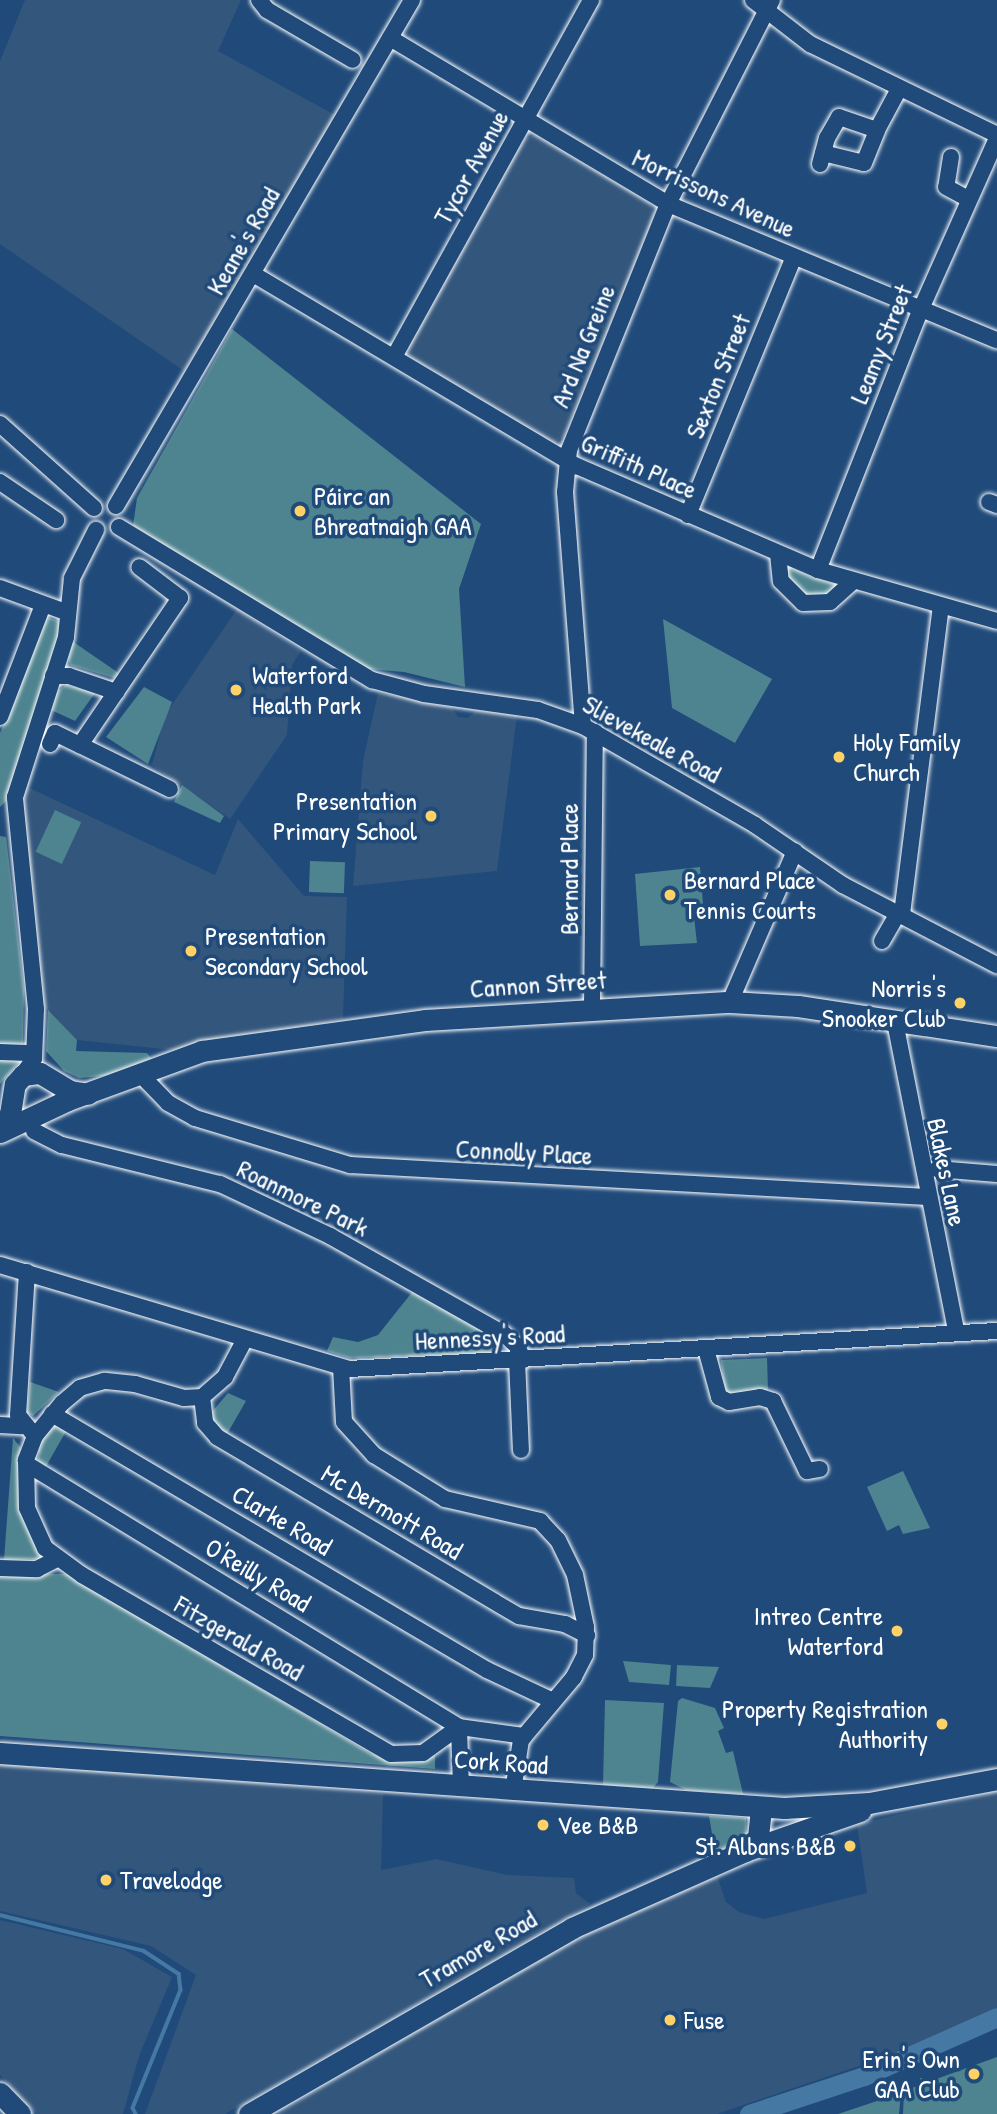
<!DOCTYPE html>
<meta charset="utf-8">
<style>
body{margin:0}
#map{position:relative;width:997px;height:2114px;overflow:hidden;background:#1f4a7a;font-family:"Patrick Hand",sans-serif}
div>[style]{position:absolute}
[style*='--x']{left:calc(var(--x)*1px);top:calc(var(--y)*1px);width:calc(var(--w)*1px);rotate:calc(var(--a)*1deg)}
.built>*{inset:0;background:#33567c}
.green>*{inset:0;background:#4e8390;transform-origin:0 0}
.stream>*{height:3.5px;margin:-1.75px;padding:0 1.75px;transform-origin:1.75px;border-radius:1.75px;background:#4579a3}
.river>*{height:19px;margin:-9.5px;padding:0 9.5px;transform-origin:9.5px;border-radius:9.5px;background:#4579a3}
.roads{filter:drop-shadow(0 0 2px #fff) drop-shadow(0 0 2px #fff)}
.minor>*{height:16px;margin:-8px;padding:0 8px;transform-origin:8px;border-radius:8px;background:#1f4a7a}
.major>*{height:21px;margin:-10.5px;padding:0 10.5px;transform-origin:10.5px;border-radius:10.5px;background:#1f4a7a}
.dots>*{width:19px;height:19px;translate:-50% -50%;box-sizing:border-box;border:4px solid #1f4a7a;border-radius:50%}
span{translate:-50% -50%;white-space:nowrap;text-align:center;line-height:1.15;-webkit-text-stroke:7px #1f4a7a;paint-order:stroke}
.street-label{font-size:26px;color:#fff}
.poi-label{font-size:26px;color:#fff}
.left{translate:0 -50%;text-align:left}
.right{translate:-100% -50%;text-align:right}
</style>
<div id="map">
<div class="built">
<div style="clip-path:polygon(25px 0,241px 0,218px 51px,335px 115px,184px 371px,0 244px,0 61px)"></div>
<div style="clip-path:polygon(535px 135px,650px 204px,655px 216px,563px 437px,552px 444px,410px 357px,408px 348px,522px 140px)"></div>
<div style="clip-path:polygon(237px 609px,301px 651px,292px 665px,287px 735px,230px 819px,152px 765px,165px 715px)"></div>
<div style="clip-path:polygon(378px 693px,450px 705px,458px 717px,468px 718px,476px 710px,517px 715px,497px 871px,353px 886px,363px 761px)"></div>
<div style="clip-path:polygon(23px 785px,215px 875px,238px 819px,304px 896px,347px 897px,343px 1019px,172px 1050px,77px 1040px,43px 1005px,21px 809px)"></div>
<div style="clip-path:polygon(0 1761px,383px 1794px,381px 1870px,437px 1859px,507px 1875px,574px 1878px,576px 1893px,590px 1904px,225px 2114px,145px 2114px,196px 1975px,151px 1946px,0 1911px)"></div>
<div style="clip-path:polygon(997px 1792px,997px 2009px,921px 2045px,717px 2114px,278px 2114px,599px 1922px,716px 1873px,726px 1902px,739px 1912px,764px 1919px,867px 1893px,857px 1824px)"></div>
<div style="clip-path:polygon(0 1920px,123px 1949px,172px 1977px,139px 2056px,123px 2114px,37px 2114px,0 2075px)"></div>
</div>
<div class="green">
<div style="clip-path:polygon(232px 329px,481px 524px,459px 589px,465px 687px,404px 672px,369px 669px,133px 526px,137px 498px)"></div>
<div style="clip-path:polygon(783px 564px,813px 578px,845px 587px,832px 597px,810px 600px,790px 586px)"></div>
<div style="clip-path:polygon(47px 617px,61px 622px,61px 631px,6px 801px,0 807px,0 733px)"></div>
<div style="clip-path:polygon(663px 619px,772px 679px,735px 743px,672px 708px)"></div>
<div style="clip-path:polygon(72px 641px,120px 674px,117px 679px,70px 665px,67px 653px)"></div>
<div style="clip-path:polygon(66px 685px,95px 693px,75px 721px,49px 709px,54px 694px)"></div>
<div style="clip-path:polygon(144px 687px,172px 702px,148px 764px,106px 737px)"></div>
<div style="clip-path:polygon(182px 785px,224px 816px,220px 823px,174px 802px)"></div>
<div style="left:55px;top:810px;width:29px;height:46px;rotate:25deg"></div>
<div style="clip-path:polygon(0 836px,6px 837px,24px 989px,23px 1043px,18px 1063px,0 1084px)"></div>
<div style="left:310px;top:861px;width:35px;height:31px;rotate:2deg"></div>
<div style="clip-path:polygon(700px 867px,704px 916px,694px 917px,697px 943px,640px 946px,635px 874px)"></div>
<div style="clip-path:polygon(48px 1010px,77px 1040px,76px 1051px,147px 1053px,152px 1059px,114px 1075px,79px 1078px,64px 1071px,46px 1051px)"></div>
<div style="clip-path:polygon(413px 1291px,497px 1338px,499px 1345px,492px 1353px,384px 1357px,349px 1358px,327px 1351px,333px 1337px,358px 1342px,378px 1335px)"></div>
<div style="clip-path:polygon(767px 1358px,768px 1390px,729px 1393px,724px 1388px,721px 1360px)"></div>
<div style="clip-path:polygon(30px 1382px,59px 1392px,33px 1416px,27px 1413px)"></div>
<div style="clip-path:polygon(228px 1393px,246px 1401px,227px 1434px,214px 1426px,211px 1413px)"></div>
<div style="clip-path:polygon(56px 1424px,69px 1426px,44px 1470px,38px 1460px,40px 1441px)"></div>
<div style="clip-path:polygon(13px 1438px,21px 1448px,20px 1506px,42px 1554px,40px 1559px,4px 1560px)"></div>
<div style="clip-path:polygon(903px 1471px,930px 1528px,903px 1534px,899px 1525px,887px 1531px,867px 1487px)"></div>
<div style="clip-path:polygon(0 1573px,67px 1574px,371px 1754px,398px 1761px,435px 1755px,435px 1769px,0 1736px)"></div>
<div style="clip-path:polygon(623px 1661px,671px 1665px,669px 1685px,629px 1682px)"></div>
<div style="clip-path:polygon(677px 1665px,719px 1667px,710px 1688px,676px 1686px)"></div>
<div style="clip-path:polygon(682px 1698px,715px 1708px,724px 1728px,718px 1731px,726px 1753px,733px 1751px,743px 1794px,686px 1790px,670px 1782px,678px 1701px)"></div>
<div style="clip-path:polygon(605px 1700px,664px 1703px,658px 1782px,653px 1788px,603px 1785px)"></div>
<div style="clip-path:polygon(709px 1816px,746px 1818px,747px 1840px,715px 1852px)"></div>
<div style="clip-path:polygon(997px 2057px,997px 2114px,903px 2114px,904px 2091px,920px 2085px,920px 2078px,939px 2078px)"></div>
<div style="clip-path:polygon(901px 2093px,899px 2114px,838px 2114px)"></div>
</div>
<div class="stream">
<div style="--x:0;--y:1915;--w:148;--a:14"></div>
<div style="--x:144;--y:1951;--w:42;--a:33.3"></div>
<div style="--x:179;--y:1974;--w:16;--a:83"></div>
<div style="--x:181;--y:1990;--w:127;--a:112.1"></div>
<div style="--x:133;--y:2108;--w:7;--a:63"></div>
</div>
<div class="river">
<div style="--x:749;--y:2114;--w:121;--a:-18.3"></div>
<div style="--x:864;--y:2076;--w:145;--a:-23.9"></div>
</div>
<div class="roads">
<div class="minor">
<div style="--x:259;--y:0;--w:13;--a:51"></div>
<div style="--x:267;--y:10;--w:99;--a:30.2"></div>
<div style="--x:753;--y:0;--w:72;--a:37.7"></div>
<div style="--x:810;--y:44;--w:208;--a:25.9"></div>
<div style="--x:390;--y:38;--w:324;--a:30.8"></div>
<div style="--x:668;--y:204;--w:356;--a:22.5"></div>
<div style="--x:823;--y:153;--w:42;--a:13.7"></div>
<div style="--x:864;--y:163;--w:35;--a:-68"></div>
<div style="--x:951;--y:157;--w:30;--a:99"></div>
<div style="--x:946;--y:187;--w:26;--a:28"></div>
<div style="--x:820;--y:164;--w:27;--a:-75"></div>
<div style="--x:827;--y:138;--w:24;--a:-60"></div>
<div style="--x:839;--y:117;--w:40;--a:18.9"></div>
<div style="--x:877;--y:130;--w:47;--a:-61.8"></div>
<div style="--x:253;--y:274;--w:377;--a:30.7"></div>
<div style="--x:577;--y:466;--w:262;--a:23.3"></div>
<div style="--x:818;--y:570;--w:186;--a:15.9"></div>
<div style="--x:394;--y:357;--w:408;--a:-61.1"></div>
<div style="--x:0;--y:424;--w:126;--a:41.8"></div>
<div style="--x:0;--y:482;--w:68;--a:34.2"></div>
<div style="--x:989;--y:502;--w:9;--a:21"></div>
<div style="--x:116;--y:506;--w:586;--a:-59.67"></div>
<div style="--x:688;--y:515;--w:279;--a:-67.7"></div>
<div style="--x:119;--y:527;--w:296;--a:31.2"></div>
<div style="--x:372;--y:680;--w:54;--a:15.1"></div>
<div style="--x:424;--y:694;--w:115;--a:8"></div>
<div style="--x:538;--y:710;--w:48;--a:19.6"></div>
<div style="--x:583;--y:726;--w:198;--a:29.9"></div>
<div style="--x:755;--y:825;--w:107;--a:34.3"></div>
<div style="--x:843;--y:885;--w:174;--a:27.5"></div>
<div style="--x:778;--y:554;--w:27;--a:84"></div>
<div style="--x:781;--y:581;--w:31;--a:45"></div>
<div style="--x:803;--y:603;--w:27;--a:-2"></div>
<div style="--x:830;--y:602;--w:31;--a:-42"></div>
<div style="--x:818;--y:570;--w:281;--a:-68.5"></div>
<div style="--x:921;--y:309;--w:187;--a:-66"></div>
<div style="--x:0;--y:588;--w:72;--a:20.2"></div>
<div style="--x:53;--y:676;--w:16;--a:0"></div>
<div style="--x:69;--y:676;--w:50;--a:18.8"></div>
<div style="--x:116;--y:692;--w:64;--a:124.2"></div>
<div style="--x:80;--y:745;--w:100;--a:26.1"></div>
<div style="--x:116;--y:692;--w:114;--a:-55.8"></div>
<div style="--x:180;--y:598;--w:51;--a:-142.9"></div>
<div style="--x:0;--y:717;--w:120;--a:-69"></div>
<div style="--x:583;--y:726;--w:235;--a:-94.4"></div>
<div style="--x:565;--y:492;--w:42;--a:-84.6"></div>
<div style="--x:569;--y:450;--w:265;--a:-68.1"></div>
<div style="--x:668;--y:204;--w:229;--a:-63"></div>
<div style="--x:50;--y:744;--w:12;--a:-66"></div>
<div style="--x:55;--y:733;--w:28;--a:26"></div>
<div style="--x:902;--y:914;--w:310;--a:-82.8"></div>
<div style="--x:882;--y:941;--w:34;--a:-60"></div>
<div style="--x:730;--y:1002;--w:164;--a:-66.7"></div>
<div style="--x:592;--y:1007;--w:275;--a:-89.4"></div>
<div style="--x:895;--y:1022;--w:315;--a:78.8"></div>
<div style="--x:0;--y:1052;--w:34;--a:2"></div>
<div style="--x:141;--y:1075;--w:39;--a:46"></div>
<div style="--x:168;--y:1103;--w:31;--a:29"></div>
<div style="--x:195;--y:1118;--w:162;--a:16.9"></div>
<div style="--x:350;--y:1165;--w:578;--a:3.17"></div>
<div style="--x:20;--y:1078;--w:24;--a:-54"></div>
<div style="--x:34;--y:1059;--w:50;--a:-87.7"></div>
<div style="--x:36;--y:1009;--w:213;--a:-95.7"></div>
<div style="--x:15;--y:797;--w:168;--a:-72.3"></div>
<div style="--x:66;--y:637;--w:59;--a:-84.2"></div>
<div style="--x:72;--y:578;--w:54;--a:-63.4"></div>
<div style="--x:34;--y:1131;--w:31;--a:27"></div>
<div style="--x:62;--y:1145;--w:163;--a:13.9"></div>
<div style="--x:220;--y:1184;--w:122;--a:25.3"></div>
<div style="--x:330;--y:1236;--w:200;--a:29.4"></div>
<div style="--x:504;--y:1334;--w:19;--a:43"></div>
<div style="--x:518;--y:1347;--w:14;--a:69"></div>
<div style="--x:937;--y:1169;--w:60;--a:4.8"></div>
<div style="--x:0;--y:1265;--w:364;--a:16.6"></div>
<div style="--x:349;--y:1369;--w:649;--a:-3.36"></div>
<div style="--x:27;--y:1272;--w:143;--a:93.6"></div>
<div style="--x:18;--y:1415;--w:27;--a:51"></div>
<div style="--x:245;--y:1339;--w:43;--a:117.8"></div>
<div style="--x:225;--y:1377;--w:30;--a:139"></div>
<div style="--x:202;--y:1397;--w:18;--a:177"></div>
<div style="--x:184;--y:1398;--w:51;--a:-164.1"></div>
<div style="--x:135;--y:1384;--w:31;--a:-174"></div>
<div style="--x:104;--y:1381;--w:25;--a:164"></div>
<div style="--x:80;--y:1388;--w:23;--a:140"></div>
<div style="--x:62;--y:1403;--w:43;--a:129.3"></div>
<div style="--x:35;--y:1436;--w:26;--a:111"></div>
<div style="--x:26;--y:1460;--w:48;--a:88.8"></div>
<div style="--x:27;--y:1508;--w:44;--a:65.8"></div>
<div style="--x:45;--y:1548;--w:46;--a:36.1"></div>
<div style="--x:82;--y:1575;--w:357;--a:30.1"></div>
<div style="--x:391;--y:1754;--w:32;--a:-2"></div>
<div style="--x:423;--y:1753;--w:44;--a:-35.8"></div>
<div style="--x:459;--y:1727;--w:66;--a:7.9"></div>
<div style="--x:706;--y:1349;--w:50;--a:74.8"></div>
<div style="--x:719;--y:1397;--w:11;--a:27"></div>
<div style="--x:729;--y:1402;--w:31;--a:-9"></div>
<div style="--x:760;--y:1397;--w:14;--a:17"></div>
<div style="--x:773;--y:1401;--w:78;--a:64.1"></div>
<div style="--x:807;--y:1471;--w:13;--a:-9"></div>
<div style="--x:517;--y:1360;--w:90;--a:87.5"></div>
<div style="--x:341;--y:1367;--w:55;--a:86.9"></div>
<div style="--x:344;--y:1422;--w:45;--a:47.7"></div>
<div style="--x:374;--y:1455;--w:84;--a:31.8"></div>
<div style="--x:445;--y:1499;--w:98;--a:13"></div>
<div style="--x:540;--y:1521;--w:26;--a:47"></div>
<div style="--x:558;--y:1540;--w:39;--a:64"></div>
<div style="--x:575;--y:1575;--w:53;--a:78.1"></div>
<div style="--x:586;--y:1627;--w:28;--a:92"></div>
<div style="--x:585;--y:1655;--w:25;--a:117"></div>
<div style="--x:574;--y:1677;--w:82;--a:130.1"></div>
<div style="--x:521;--y:1740;--w:52;--a:98.9"></div>
<div style="--x:202;--y:1397;--w:26;--a:83"></div>
<div style="--x:205;--y:1423;--w:18;--a:49"></div>
<div style="--x:217;--y:1437;--w:351;--a:30.7"></div>
<div style="--x:519;--y:1616;--w:47;--a:9.9"></div>
<div style="--x:565;--y:1624;--w:25;--a:27"></div>
<div style="--x:52;--y:1414;--w:505;--a:30.48"></div>
<div style="--x:487;--y:1670;--w:73;--a:25.2"></div>
<div style="--x:0;--y:1425;--w:22;--a:3"></div>
<div style="--x:30;--y:1466;--w:502;--a:31.32"></div>
<div style="--x:459;--y:1727;--w:60;--a:88.1"></div>
<div style="--x:0;--y:1568;--w:37;--a:2"></div>
<div style="--x:37;--y:1569;--w:22;--a:-27"></div>
</div>
<div class="major">
<div style="--x:0;--y:1130;--w:19;--a:-58"></div>
<div style="--x:10;--y:1114;--w:30;--a:-81"></div>
<div style="--x:15;--y:1084;--w:12;--a:-48"></div>
<div style="--x:23;--y:1075;--w:17;--a:-7"></div>
<div style="--x:40;--y:1073;--w:35;--a:31"></div>
<div style="--x:70;--y:1091;--w:18;--a:9"></div>
<div style="--x:0;--y:1132;--w:75;--a:-25.2"></div>
<div style="--x:68;--y:1100;--w:143;--a:-20.1"></div>
<div style="--x:202;--y:1051;--w:225;--a:-7.9"></div>
<div style="--x:425;--y:1020;--w:306;--a:-3.4"></div>
<div style="--x:730;--y:1002;--w:68;--a:3.4"></div>
<div style="--x:798;--y:1006;--w:201;--a:8.6"></div>
<div style="--x:0;--y:1753;--w:786;--a:4.01"></div>
<div style="--x:784;--y:1808;--w:85;--a:-3.4"></div>
<div style="--x:869;--y:1803;--w:130;--a:-10.6"></div>
<div style="--x:745;--y:1851;--w:19;--a:-47"></div>
<div style="--x:758;--y:1837;--w:30;--a:-84"></div>
<div style="--x:0;--y:2093;--w:29;--a:46"></div>
<div style="--x:249;--y:2114;--w:373;--a:-29.9"></div>
<div style="--x:572;--y:1928;--w:189;--a:-24"></div>
<div style="--x:745;--y:1851;--w:122;--a:-19.2"></div>
</div>
</div>
<div class="dots">
<div style="left:300px;top:511px;background:#ffd166"></div>
<div style="left:236px;top:690px;background:#ffd166"></div>
<div style="left:839px;top:757px;background:#ffd166"></div>
<div style="left:431px;top:816px;background:#ffd166"></div>
<div style="left:670px;top:895px;background:#ffd166"></div>
<div style="left:191px;top:951px;background:#ffd166"></div>
<div style="left:960px;top:1003px;background:#ffd166"></div>
<div style="left:897px;top:1631px;background:#ffd166"></div>
<div style="left:942px;top:1724px;background:#ffd166"></div>
<div style="left:543px;top:1825px;background:#ffd166"></div>
<div style="left:850px;top:1846px;background:#ffd166"></div>
<div style="left:106px;top:1880px;background:#ffd166"></div>
<div style="left:670px;top:2020px;background:#ffd166"></div>
<div style="left:974px;top:2074px;background:#ffd166"></div>
</div>
<div class="street-label">
<span style="left:471px;top:167px;rotate:-61deg">Tycor Avenue</span>
<span style="left:714px;top:193px;rotate:25deg">Morrissons Avenue</span>
<span style="left:243px;top:241px;rotate:-60deg">Keane's Road</span>
<span style="left:881px;top:344px;rotate:-68deg">Leamy Street</span>
<span style="left:583px;top:346px;rotate:-68deg">Ard Na Greine</span>
<span style="left:718px;top:376px;rotate:-68deg">Sexton Street</span>
<span style="left:639px;top:466px;rotate:24deg">Griffith Place</span>
<span style="left:652px;top:739px;rotate:29deg">Slievekeale Road</span>
<span style="left:569px;top:869px;rotate:-90deg">Bernard Place</span>
<span style="left:538px;top:984px;rotate:-4deg">Cannon Street</span>
<span style="left:524px;top:1152px;rotate:3deg">Connolly Place</span>
<span style="left:947px;top:1172px;rotate:78deg">Blakes Lane</span>
<span style="left:303px;top:1198px;rotate:26deg">Roanmore Park</span>
<span style="left:490px;top:1337px;rotate:-3deg">Hennessy's Road</span>
<span style="left:392px;top:1512px;rotate:31deg">Mc Dermott Road</span>
<span style="left:282px;top:1520px;rotate:31deg">Clarke Road</span>
<span style="left:258px;top:1575px;rotate:31deg">O'Reilly Road</span>
<span style="left:239px;top:1638px;rotate:30deg">Fitzgerald Road</span>
<span style="left:501px;top:1762px;rotate:4deg">Cork Road</span>
<span style="left:478px;top:1949px;rotate:-30deg">Tramore Road</span>
</div>
<div class="poi-label">
<span class="left" style="left:314px;top:511px">Páirc an<br>Bhreatnaigh GAA</span>
<span class="left" style="left:252px;top:690px">Waterford<br>Health Park</span>
<span class="left" style="left:853px;top:757px">Holy Family<br>Church</span>
<span class="right" style="left:417px;top:816px">Presentation<br>Primary School</span>
<span class="left" style="left:684px;top:895px">Bernard Place<br>Tennis Courts</span>
<span class="left" style="left:205px;top:951px">Presentation<br>Secondary School</span>
<span class="right" style="left:946px;top:1003px">Norris's<br>Snooker Club</span>
<span class="right" style="left:883px;top:1631px">Intreo Centre<br>Waterford</span>
<span class="right" style="left:928px;top:1724px">Property Registration<br>Authority</span>
<span class="left" style="left:557px;top:1825px">Vee B&amp;B</span>
<span class="right" style="left:836px;top:1846px">St. Albans B&amp;B</span>
<span class="left" style="left:120px;top:1880px">Travelodge</span>
<span class="left" style="left:684px;top:2020px">Fuse</span>
<span class="right" style="left:960px;top:2074px">Erin's Own<br>GAA Club</span>
</div>
</div>
